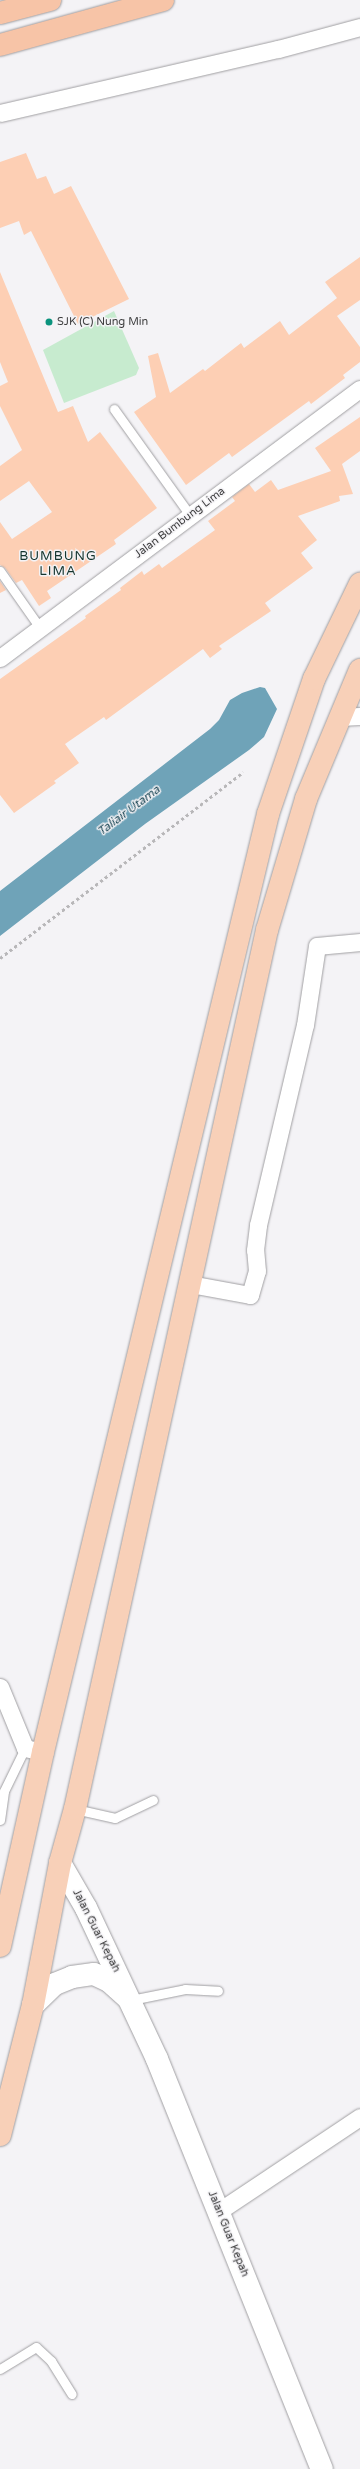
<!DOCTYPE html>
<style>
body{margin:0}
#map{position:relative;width:360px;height:2469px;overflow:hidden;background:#f4f3f6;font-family:"Varela Round",sans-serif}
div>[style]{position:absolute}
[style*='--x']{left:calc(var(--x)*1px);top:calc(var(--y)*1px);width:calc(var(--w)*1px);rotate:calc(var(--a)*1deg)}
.green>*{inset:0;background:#c7ebcf}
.water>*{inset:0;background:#6fa3b8}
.building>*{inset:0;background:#fdcfb4}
.path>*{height:2.5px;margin-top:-1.25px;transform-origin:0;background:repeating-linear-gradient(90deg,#b8b7b9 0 3px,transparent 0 6px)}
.roads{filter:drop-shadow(0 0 1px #a09fa2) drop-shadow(0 0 1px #a09fa2)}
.service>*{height:9px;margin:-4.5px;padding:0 4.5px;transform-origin:4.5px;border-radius:4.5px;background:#fff}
.minor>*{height:17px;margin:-8.5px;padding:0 8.5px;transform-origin:8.5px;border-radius:8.5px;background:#fff}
.secondary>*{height:22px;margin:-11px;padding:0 11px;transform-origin:11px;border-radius:11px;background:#fff}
.trunk>*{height:22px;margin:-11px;padding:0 11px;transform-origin:11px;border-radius:11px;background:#f8d0b8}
.motorway>*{height:22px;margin:-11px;padding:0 11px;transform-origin:11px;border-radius:11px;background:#f7c4a7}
.dots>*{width:11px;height:11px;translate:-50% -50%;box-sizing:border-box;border:2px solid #f4f3f6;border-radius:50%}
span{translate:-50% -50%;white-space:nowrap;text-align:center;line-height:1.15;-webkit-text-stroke:3px #f4f3f6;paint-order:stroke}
.poi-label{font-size:11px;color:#3c3c3d}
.left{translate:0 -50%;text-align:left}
.street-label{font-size:11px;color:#3c3c3d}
.water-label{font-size:12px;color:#0e3d4d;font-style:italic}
.quarter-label{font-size:13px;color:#15352e;letter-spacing:1px}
</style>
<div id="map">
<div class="green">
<div style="clip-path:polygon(114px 311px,139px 368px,136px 375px,64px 403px,43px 350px)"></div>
</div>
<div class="water">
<div style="clip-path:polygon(260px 687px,265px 688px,277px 709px,264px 737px,249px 750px,145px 824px,0 936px,0 891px,210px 729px,219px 720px,230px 700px,242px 693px)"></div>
</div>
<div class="building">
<div style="clip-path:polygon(26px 153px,37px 179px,46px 176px,54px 194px,71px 186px,129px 299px,78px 324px,31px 231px,24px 235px,19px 221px,0 228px,0 162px)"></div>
<div style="clip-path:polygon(360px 257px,360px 300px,337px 316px,360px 347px,360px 362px,343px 375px,345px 378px,311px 404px,309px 401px,232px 457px,229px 453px,186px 485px,134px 412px,156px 397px,148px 356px,158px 353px,170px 393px,203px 369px,205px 371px,241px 343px,244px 348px,280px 321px,289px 335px,337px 298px,325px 282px)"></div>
<div style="clip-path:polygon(0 272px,58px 412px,73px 406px,88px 442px,100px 432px,157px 508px,114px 540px,116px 544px,47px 591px,51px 598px,39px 606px,22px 580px,16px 583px,5px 568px,0 565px,0 522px,12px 539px,52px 512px,29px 481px,0 501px,0 466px,22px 450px,0 406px,0 386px,8px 382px,0 362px)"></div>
<div style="clip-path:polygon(360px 417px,360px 451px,342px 464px,353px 494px,339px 496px,340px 501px,298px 516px,317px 540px,301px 553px,313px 568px,265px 603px,271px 611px,219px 646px,222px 649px,210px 658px,203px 649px,106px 720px,104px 717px,65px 744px,79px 763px,54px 781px,56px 783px,14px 813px,0 795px,0 679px,86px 618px,85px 616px,121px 590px,120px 588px,142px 571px,144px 575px,159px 564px,162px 568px,215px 530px,208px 521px,235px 501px,232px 497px,249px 484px,255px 492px,271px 480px,278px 490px,331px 471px,315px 448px)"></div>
<div style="clip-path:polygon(0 581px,6px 590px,0 593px)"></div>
</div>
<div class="path">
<div style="--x:0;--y:958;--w:306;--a:-37.4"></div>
</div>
<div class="roads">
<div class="service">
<div style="--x:114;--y:409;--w:130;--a:54.4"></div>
<div style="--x:0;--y:571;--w:70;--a:54.9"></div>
<div style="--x:75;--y:1809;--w:41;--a:12.7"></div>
<div style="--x:115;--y:1818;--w:42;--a:-25.3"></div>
<div style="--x:0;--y:1820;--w:29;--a:-82"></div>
<div style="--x:4;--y:1791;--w:48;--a:-64"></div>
<div style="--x:131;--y:2000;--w:55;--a:-11.5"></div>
<div style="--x:185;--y:1989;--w:33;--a:3"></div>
<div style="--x:0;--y:2369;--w:42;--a:-31.4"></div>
<div style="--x:36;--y:2347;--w:21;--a:43"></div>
<div style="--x:51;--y:2361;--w:39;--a:58"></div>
</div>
<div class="minor">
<div style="--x:0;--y:113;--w:285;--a:-13"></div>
<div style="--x:278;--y:49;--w:85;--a:-15"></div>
<div style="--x:0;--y:658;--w:449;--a:-36.8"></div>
<div style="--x:340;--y:717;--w:20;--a:-3"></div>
<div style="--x:190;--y:1284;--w:61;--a:10.4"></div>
<div style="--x:250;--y:1295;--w:25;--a:-74"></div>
<div style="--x:257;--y:1271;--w:21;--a:-95"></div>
<div style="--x:255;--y:1250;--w:25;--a:-83"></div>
<div style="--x:258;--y:1225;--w:205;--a:-76.8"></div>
<div style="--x:305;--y:1025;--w:80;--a:-81.4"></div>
<div style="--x:317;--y:946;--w:43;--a:-5.3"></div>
<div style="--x:0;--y:1687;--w:66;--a:67.7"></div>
<div style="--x:25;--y:1748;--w:18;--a:13"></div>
<div style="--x:219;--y:2211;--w:169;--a:-33.7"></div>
</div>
<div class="secondary">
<div style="--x:60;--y:1863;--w:52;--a:60"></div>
<div style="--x:86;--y:1908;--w:167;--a:64.8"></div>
<div style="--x:157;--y:2059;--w:442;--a:68.1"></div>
<div style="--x:33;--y:2005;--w:30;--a:-44"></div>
<div style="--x:55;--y:1984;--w:18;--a:-22"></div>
<div style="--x:72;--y:1977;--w:22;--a:-8"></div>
<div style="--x:94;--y:1974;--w:17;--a:25"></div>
<div style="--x:109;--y:1981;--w:24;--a:42"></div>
</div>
<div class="trunk">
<div style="--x:0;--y:1946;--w:199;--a:-77.5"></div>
<div style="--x:43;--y:1752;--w:965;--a:-76.51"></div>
<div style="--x:268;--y:814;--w:143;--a:-71.2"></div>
<div style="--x:314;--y:679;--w:106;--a:-64.2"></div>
<div style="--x:0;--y:2135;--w:134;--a:-75.8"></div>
<div style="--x:33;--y:2005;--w:145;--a:-79.2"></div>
<div style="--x:60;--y:1863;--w:56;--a:-74.5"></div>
<div style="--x:75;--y:1809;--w:900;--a:-77.68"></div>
<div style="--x:267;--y:930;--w:137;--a:-73.4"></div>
<div style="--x:306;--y:799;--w:140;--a:-67.3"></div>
</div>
<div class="motorway">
<div style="--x:0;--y:13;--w:52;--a:-14.6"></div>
<div style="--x:0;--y:45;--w:169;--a:-15.4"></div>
</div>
</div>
<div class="dots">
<div style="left:49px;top:322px;background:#0b937d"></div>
</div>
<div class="poi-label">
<span class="left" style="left:57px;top:322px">SJK (C) Nung Min</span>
</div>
<div class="street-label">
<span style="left:180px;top:523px;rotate:-37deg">Jalan Bumbung Lima</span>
<span style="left:96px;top:1931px;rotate:63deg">Jalan Guar Kepah</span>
<span style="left:228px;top:2234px;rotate:68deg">Jalan Guar Kepah</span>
</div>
<div class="water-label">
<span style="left:129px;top:811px;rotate:-37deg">Taliair Utama</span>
</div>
<div class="quarter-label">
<span style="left:58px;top:564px">BUMBUNG<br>LIMA</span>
</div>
</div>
